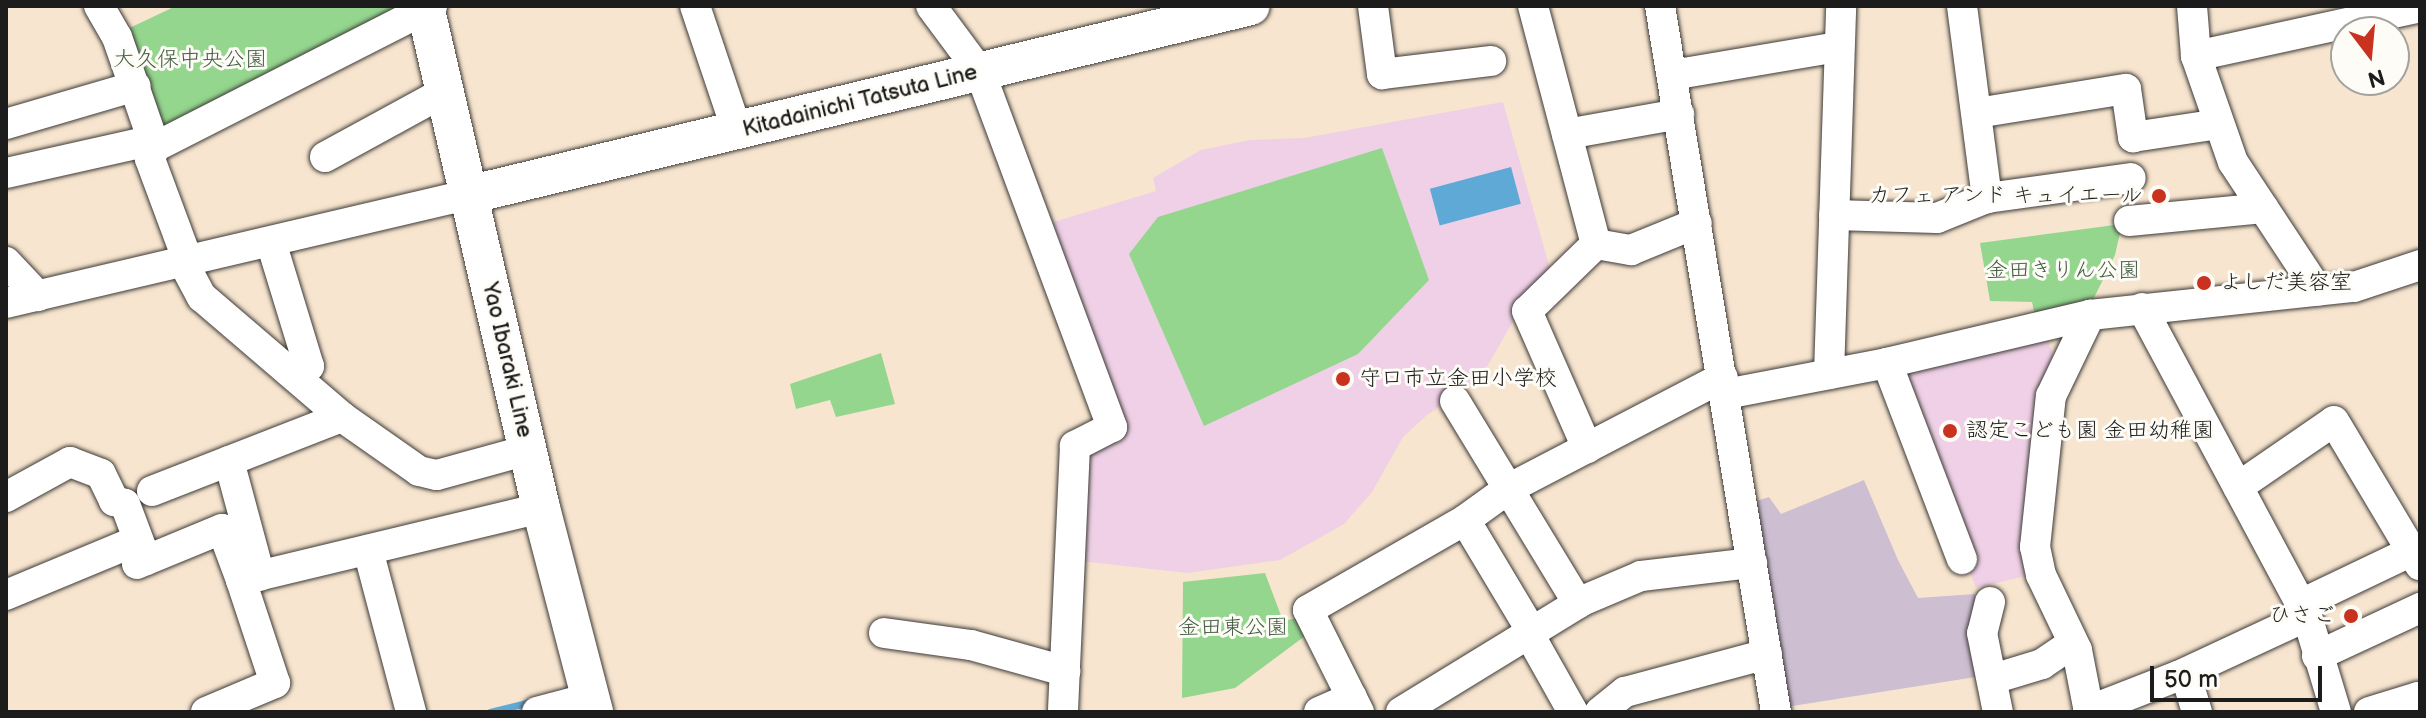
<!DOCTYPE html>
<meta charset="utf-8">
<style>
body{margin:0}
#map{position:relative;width:2426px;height:718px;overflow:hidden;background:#f7e5cf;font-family:"Balsamiq Sans","Klee One",sans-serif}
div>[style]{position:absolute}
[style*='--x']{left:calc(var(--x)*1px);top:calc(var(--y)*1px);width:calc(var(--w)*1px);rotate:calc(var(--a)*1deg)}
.built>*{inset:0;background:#efd0e6}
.industrial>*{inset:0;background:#cdbed2}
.green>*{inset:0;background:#94d68e}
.water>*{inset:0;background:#5fa9d7;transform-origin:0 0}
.stream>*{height:7px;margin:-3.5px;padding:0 3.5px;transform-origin:3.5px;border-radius:3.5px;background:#5fa9d7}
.roads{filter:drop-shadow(0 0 2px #3d3a37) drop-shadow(0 0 2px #3d3a37)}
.minor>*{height:30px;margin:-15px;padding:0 15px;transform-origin:15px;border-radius:15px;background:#fff}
.major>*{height:38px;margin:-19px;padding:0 19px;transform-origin:19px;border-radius:19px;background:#fff}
.dots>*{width:22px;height:22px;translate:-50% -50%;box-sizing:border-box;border:4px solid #fdfcf7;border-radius:50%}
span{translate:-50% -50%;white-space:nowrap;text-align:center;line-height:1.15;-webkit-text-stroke:6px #fdfcf7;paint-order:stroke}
.park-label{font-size:22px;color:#465d44}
.street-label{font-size:22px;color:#1c1c1c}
.poi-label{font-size:22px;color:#1c1c1c}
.right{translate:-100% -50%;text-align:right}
.left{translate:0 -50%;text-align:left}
.frame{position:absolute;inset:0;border:8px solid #1c1c1c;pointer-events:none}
.north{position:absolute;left:2330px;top:16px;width:80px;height:80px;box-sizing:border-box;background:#fdfcf7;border:2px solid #a3a29f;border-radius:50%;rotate:164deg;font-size:22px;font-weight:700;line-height:32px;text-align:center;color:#1c1c1c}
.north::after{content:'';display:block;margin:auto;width:28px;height:36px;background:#c8321e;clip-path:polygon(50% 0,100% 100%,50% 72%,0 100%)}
.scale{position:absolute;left:2150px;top:666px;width:172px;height:36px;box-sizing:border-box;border:4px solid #1c1c1c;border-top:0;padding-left:10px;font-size:24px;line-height:28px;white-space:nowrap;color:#1c1c1c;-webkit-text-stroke:6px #fdfcf7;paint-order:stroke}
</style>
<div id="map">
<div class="built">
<div style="clip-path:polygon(1503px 102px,1550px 269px,1528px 295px,1480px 379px,1427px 415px,1403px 437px,1372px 492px,1344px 524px,1280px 560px,1187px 573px,1080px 561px,1086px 452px,1124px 440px,1047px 224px,1156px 191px,1153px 178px,1201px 150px,1250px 140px,1304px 138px)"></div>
<div style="clip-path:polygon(2048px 340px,2056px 363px,2030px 575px,1976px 588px,1898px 383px,1902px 368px)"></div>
</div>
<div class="industrial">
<div style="clip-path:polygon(1864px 480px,1898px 560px,1918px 598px,1975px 594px,1982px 676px,1786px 707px,1750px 503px,1769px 497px,1781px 514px)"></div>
</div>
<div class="green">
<div style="clip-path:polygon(176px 6px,409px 6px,162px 134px,121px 32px)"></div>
<div style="clip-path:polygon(1382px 148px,1429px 280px,1358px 354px,1204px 426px,1129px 254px,1158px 217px)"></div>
<div style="clip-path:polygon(2122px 224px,2115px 255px,2090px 306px,2035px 316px,2032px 302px,1990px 301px,1980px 243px)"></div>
<div style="clip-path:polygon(881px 353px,895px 404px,836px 417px,830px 400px,796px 409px,790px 384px)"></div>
<div style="clip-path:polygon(1265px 573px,1283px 621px,1297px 618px,1305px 636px,1235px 688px,1182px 698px,1183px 582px)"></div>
</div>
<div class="water">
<div style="left:1511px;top:167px;width:38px;height:84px;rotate:75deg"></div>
</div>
<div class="stream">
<div style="--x:490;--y:712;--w:45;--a:-14"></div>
</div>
<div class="roads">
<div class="minor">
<div style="--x:99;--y:6;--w:36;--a:60"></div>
<div style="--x:117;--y:37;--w:116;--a:70.9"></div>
<div style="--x:155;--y:147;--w:311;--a:-27"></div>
<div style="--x:695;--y:6;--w:132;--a:71.4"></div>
<div style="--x:931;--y:6;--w:82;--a:53.4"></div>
<div style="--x:980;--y:72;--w:379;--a:69.6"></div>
<div style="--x:1112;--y:427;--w:42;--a:152.8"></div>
<div style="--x:1075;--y:446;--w:266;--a:92.6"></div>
<div style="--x:1373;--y:6;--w:69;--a:82.5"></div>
<div style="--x:1382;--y:74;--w:110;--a:-6.8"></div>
<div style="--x:1533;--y:6;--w:246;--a:75.2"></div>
<div style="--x:1596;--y:244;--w:96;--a:135.8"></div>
<div style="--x:1527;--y:311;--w:150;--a:66.3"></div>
<div style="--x:1660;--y:6;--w:715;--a:80.67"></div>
<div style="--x:1962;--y:6;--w:194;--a:82.6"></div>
<div style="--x:2192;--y:6;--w:50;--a:85.4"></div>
<div style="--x:2196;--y:56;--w:112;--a:70.8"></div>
<div style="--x:2233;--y:162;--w:154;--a:56.6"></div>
<div style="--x:2196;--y:56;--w:229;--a:-12.3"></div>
<div style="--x:1672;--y:75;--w:168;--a:-9.6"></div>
<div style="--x:1977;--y:113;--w:151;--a:-9.2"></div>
<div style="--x:2126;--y:89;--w:49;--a:81.7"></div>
<div style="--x:2133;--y:137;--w:87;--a:-8.6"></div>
<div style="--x:6;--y:124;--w:135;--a:-16.3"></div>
<div style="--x:1567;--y:134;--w:114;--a:-10.1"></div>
<div style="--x:155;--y:147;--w:13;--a:113"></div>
<div style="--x:150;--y:159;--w:109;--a:69.6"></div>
<div style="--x:325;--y:157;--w:138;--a:-28.6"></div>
<div style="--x:6;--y:173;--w:152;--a:-12.6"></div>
<div style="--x:1834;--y:215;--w:103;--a:1.7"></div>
<div style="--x:1937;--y:218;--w:54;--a:-21.8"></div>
<div style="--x:1987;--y:198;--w:145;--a:-7.9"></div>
<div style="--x:2129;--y:221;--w:135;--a:-5.5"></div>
<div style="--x:271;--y:242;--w:130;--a:73"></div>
<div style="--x:309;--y:366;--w:21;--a:166"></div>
<div style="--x:1596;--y:244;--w:36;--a:10"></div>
<div style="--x:1631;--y:250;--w:71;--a:-22.2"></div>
<div style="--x:6;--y:262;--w:47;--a:46.7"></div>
<div style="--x:183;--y:262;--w:40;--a:62"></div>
<div style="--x:202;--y:297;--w:184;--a:40.6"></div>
<div style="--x:342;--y:417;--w:94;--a:35"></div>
<div style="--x:419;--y:471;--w:18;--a:13"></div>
<div style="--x:437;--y:475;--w:94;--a:-15.4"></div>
<div style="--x:6;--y:303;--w:474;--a:-13.2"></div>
<div style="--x:2142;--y:308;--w:349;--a:61.8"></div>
<div style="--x:2307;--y:616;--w:100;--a:73.2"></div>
<div style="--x:1887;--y:363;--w:210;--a:69.1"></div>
<div style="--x:1829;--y:374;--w:368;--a:-88.1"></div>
<div style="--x:1726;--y:394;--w:164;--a:-10.9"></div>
<div style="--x:1887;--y:363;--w:209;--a:-13.3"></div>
<div style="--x:2090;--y:315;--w:265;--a:-6.1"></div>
<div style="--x:2354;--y:287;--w:70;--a:-18.4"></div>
<div style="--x:1455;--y:401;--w:237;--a:58.7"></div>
<div style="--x:229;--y:461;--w:119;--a:74.9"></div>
<div style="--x:2238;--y:487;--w:116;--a:-34.5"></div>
<div style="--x:2334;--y:421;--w:168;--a:59.2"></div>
<div style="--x:152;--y:491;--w:204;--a:-21.3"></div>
<div style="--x:6;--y:497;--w:73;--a:-28.7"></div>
<div style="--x:70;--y:462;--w:33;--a:21"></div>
<div style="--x:101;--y:474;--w:30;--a:64"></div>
<div style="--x:114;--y:501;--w:11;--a:15"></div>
<div style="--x:125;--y:504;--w:60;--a:69.4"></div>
<div style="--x:1465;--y:520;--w:131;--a:59.1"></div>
<div style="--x:368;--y:550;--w:168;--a:75.1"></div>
<div style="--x:137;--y:564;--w:92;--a:-22.4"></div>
<div style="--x:222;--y:529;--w:54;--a:69.6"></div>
<div style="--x:241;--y:580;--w:309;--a:-13.5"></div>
<div style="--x:6;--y:595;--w:143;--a:-22.6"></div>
<div style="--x:1990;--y:602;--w:32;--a:104"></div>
<div style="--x:1982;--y:633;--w:81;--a:78.6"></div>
<div style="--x:2301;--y:604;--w:123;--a:-25.5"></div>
<div style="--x:884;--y:633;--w:88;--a:7.9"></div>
<div style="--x:971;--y:645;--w:98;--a:15.5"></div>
<div style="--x:1529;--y:634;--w:90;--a:60.6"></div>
<div style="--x:2317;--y:656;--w:114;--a:-25"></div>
<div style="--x:2185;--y:673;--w:41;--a:72.9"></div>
<div style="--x:1993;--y:679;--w:51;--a:-17"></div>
<div style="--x:2042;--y:664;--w:37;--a:-34"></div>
<div style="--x:2088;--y:711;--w:97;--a:-21.3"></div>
<div style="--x:2178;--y:676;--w:142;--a:-24.9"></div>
<div style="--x:206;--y:712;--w:75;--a:-22.8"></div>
<div style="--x:275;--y:683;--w:108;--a:-108.3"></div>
<div style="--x:537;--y:712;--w:55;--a:-14.8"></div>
<div style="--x:1319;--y:712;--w:36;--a:-24"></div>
<div style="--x:1359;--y:712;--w:114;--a:-116.6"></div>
<div style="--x:1308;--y:610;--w:181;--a:-29.8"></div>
<div style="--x:1465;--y:520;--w:53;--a:-35.8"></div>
<div style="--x:1508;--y:489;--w:242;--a:-27.5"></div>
<div style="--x:1401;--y:712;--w:212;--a:-31.5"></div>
<div style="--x:1582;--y:601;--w:64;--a:-23"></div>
<div style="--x:1641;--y:576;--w:112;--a:-6.7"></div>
<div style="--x:1600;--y:712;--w:32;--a:-39"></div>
<div style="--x:1625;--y:692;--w:147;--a:-15"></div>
<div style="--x:2089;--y:712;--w:63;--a:-101"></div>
<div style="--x:2077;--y:650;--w:83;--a:-115.6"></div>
<div style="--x:2041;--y:575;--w:29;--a:-102"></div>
<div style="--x:2035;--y:547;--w:152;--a:-84"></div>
<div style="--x:2051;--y:396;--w:90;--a:-64.3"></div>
<div style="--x:2369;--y:712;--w:51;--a:-17"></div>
<div style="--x:2418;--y:697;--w:8;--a:76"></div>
</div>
<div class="major">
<div style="--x:425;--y:6;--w:515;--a:76.99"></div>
<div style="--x:541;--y:508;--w:211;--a:75.4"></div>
<div style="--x:468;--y:195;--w:805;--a:-13.57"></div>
</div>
</div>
<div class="dots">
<div style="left:2159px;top:196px;background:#c8321e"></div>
<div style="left:2204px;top:283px;background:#c8321e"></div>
<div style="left:1343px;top:379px;background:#c8321e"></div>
<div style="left:1950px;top:431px;background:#c8321e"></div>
<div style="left:2351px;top:616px;background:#c8321e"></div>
</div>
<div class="park-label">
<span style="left:190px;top:60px">大久保中央公園</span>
<span style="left:2063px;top:271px">金田きりん公園</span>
<span style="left:1233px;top:628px">金田東公園</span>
</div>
<div class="street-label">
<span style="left:860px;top:101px;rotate:-14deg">Kitadainichi Tatsuta Line</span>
<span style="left:507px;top:360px;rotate:77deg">Yao Ibaraki Line</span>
</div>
<div class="poi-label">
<span class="right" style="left:2143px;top:196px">カフェ アンド キュイエール</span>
<span class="left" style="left:2220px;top:283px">よしだ美容室</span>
<span class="left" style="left:1359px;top:379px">守口市立金田小学校</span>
<span class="left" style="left:1966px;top:431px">認定こども園 金田幼稚園</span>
<span class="right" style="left:2335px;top:616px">ひさご</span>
</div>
<div class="frame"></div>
<div class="north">N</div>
<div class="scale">50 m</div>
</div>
